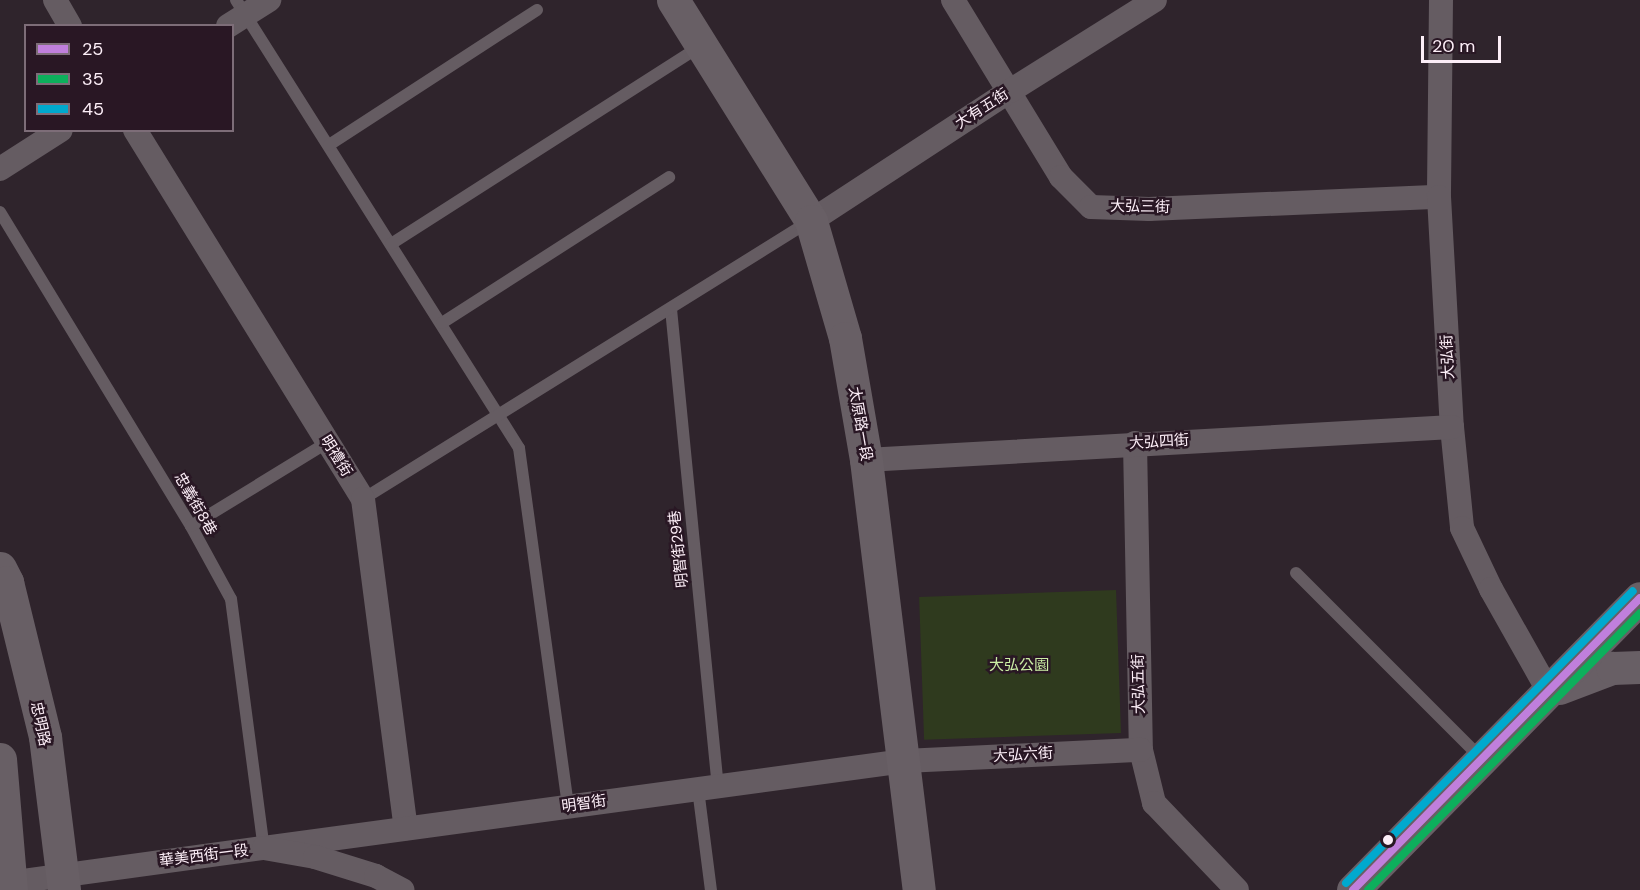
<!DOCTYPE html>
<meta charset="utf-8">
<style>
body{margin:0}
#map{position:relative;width:1640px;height:890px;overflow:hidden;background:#2f242c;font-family:"DM Sans","Noto Sans TC",sans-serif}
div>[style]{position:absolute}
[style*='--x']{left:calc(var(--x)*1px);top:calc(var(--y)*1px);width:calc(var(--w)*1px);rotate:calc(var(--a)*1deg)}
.green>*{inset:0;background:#2f3a1e;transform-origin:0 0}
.lane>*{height:12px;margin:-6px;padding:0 6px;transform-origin:6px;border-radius:6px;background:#655c62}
.street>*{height:24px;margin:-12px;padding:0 12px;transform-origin:12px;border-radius:12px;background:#655c62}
.secondary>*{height:33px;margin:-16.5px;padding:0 16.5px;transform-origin:16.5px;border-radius:16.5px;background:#685f65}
.bus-1>*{height:8px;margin:-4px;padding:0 4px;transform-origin:4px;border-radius:4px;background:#c07fdc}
.bus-2>*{height:8px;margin:-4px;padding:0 4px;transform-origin:4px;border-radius:4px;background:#0daf5c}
.bus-3>*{height:8px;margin:-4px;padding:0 4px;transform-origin:4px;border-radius:4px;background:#00a9ce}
.dots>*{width:16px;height:16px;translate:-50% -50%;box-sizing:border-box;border:3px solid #291724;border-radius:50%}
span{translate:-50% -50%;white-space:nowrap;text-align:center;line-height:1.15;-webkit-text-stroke:5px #291724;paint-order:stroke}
.street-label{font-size:15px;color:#fceef7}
.park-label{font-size:15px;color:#cbeda4}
.legend{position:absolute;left:24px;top:24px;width:210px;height:108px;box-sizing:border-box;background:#291724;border:2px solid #7d6d78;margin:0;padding:8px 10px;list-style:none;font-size:18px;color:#fceef7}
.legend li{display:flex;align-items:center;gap:12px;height:30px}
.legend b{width:30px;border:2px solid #7d6d78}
.scale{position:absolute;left:1421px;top:36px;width:80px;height:27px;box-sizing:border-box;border:3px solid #fceef7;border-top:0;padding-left:8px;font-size:18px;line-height:21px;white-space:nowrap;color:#fceef7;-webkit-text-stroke:4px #291724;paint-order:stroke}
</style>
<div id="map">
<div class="green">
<div style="left:1116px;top:590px;width:143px;height:197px;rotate:88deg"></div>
</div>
<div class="lane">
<div style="--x:236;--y:0;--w:530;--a:57.72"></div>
<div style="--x:519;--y:448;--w:362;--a:82.2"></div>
<div style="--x:329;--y:145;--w:248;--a:-33"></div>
<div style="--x:0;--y:212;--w:368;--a:58.7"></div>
<div style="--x:191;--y:526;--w:83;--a:61.3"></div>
<div style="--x:231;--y:599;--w:251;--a:82.5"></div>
<div style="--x:391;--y:244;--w:368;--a:-32.6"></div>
<div style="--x:671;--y:309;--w:479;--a:84.4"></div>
<div style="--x:442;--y:323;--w:270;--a:-32.7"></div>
<div style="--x:363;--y:499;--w:526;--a:-31.88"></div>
<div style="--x:191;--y:526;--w:161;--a:-31.5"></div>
<div style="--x:1296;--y:573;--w:263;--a:45"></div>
<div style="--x:698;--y:789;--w:102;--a:82.7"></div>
</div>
<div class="street">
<div style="--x:55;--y:0;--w:30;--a:60"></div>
<div style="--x:953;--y:0;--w:207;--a:58.6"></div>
<div style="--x:1061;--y:177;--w:42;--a:45"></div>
<div style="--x:1091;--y:207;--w:58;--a:2"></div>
<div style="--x:1149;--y:209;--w:290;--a:-2.4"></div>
<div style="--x:1441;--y:0;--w:197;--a:90.6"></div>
<div style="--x:1439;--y:197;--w:230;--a:86.8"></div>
<div style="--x:1452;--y:427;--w:101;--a:84.3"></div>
<div style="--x:1462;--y:528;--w:68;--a:64.6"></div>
<div style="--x:1491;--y:589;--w:118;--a:60.6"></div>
<div style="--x:228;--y:26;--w:49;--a:-32.4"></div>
<div style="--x:135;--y:130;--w:434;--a:58.3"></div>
<div style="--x:363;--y:499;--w:332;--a:82.6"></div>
<div style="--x:0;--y:169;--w:72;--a:-32.6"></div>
<div style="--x:811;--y:221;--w:238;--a:-33.2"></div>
<div style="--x:1010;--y:91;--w:171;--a:-32.1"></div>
<div style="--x:1135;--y:443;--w:307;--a:88.9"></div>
<div style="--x:1141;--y:750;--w:55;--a:76.2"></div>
<div style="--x:1154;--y:803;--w:120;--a:46.3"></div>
<div style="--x:866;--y:460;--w:587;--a:-3.22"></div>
<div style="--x:264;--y:848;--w:646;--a:-7.74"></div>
<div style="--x:904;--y:761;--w:237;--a:-2.7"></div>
<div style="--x:0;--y:884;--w:266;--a:-7.8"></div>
<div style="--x:264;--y:848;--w:52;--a:10"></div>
<div style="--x:315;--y:857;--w:64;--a:17.3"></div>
<div style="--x:376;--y:876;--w:30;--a:28"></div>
</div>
<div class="secondary">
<div style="--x:673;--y:0;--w:261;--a:58"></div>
<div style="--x:811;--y:221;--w:122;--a:73.8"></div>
<div style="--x:845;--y:338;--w:124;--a:80.2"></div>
<div style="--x:866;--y:460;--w:433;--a:83"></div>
<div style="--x:0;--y:568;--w:16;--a:63"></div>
<div style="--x:7;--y:582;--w:160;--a:76.2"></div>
<div style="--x:45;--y:737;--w:154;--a:82.9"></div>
<div style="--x:1559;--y:688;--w:57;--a:-20.7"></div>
<div style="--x:1612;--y:668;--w:28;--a:-2"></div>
<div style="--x:0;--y:759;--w:131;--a:85.2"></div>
<div style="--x:1353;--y:890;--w:409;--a:-45.5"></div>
</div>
<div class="bus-1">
<div style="--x:1353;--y:890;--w:409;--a:-45.5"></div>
</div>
<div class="bus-2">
<div style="--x:1368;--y:890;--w:388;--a:-45.5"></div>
</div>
<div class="bus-3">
<div style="--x:1346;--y:883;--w:409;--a:-45.5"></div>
</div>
<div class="dots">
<div style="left:1388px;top:840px;background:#fceef7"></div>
</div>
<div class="street-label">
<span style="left:982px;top:109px;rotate:-33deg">大有五街</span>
<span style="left:1140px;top:207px;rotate:1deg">大弘三街</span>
<span style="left:1448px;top:357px;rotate:-93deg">大弘街</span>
<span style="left:860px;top:424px;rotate:80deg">太原路一段</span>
<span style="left:1159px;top:442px;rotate:-3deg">大弘四街</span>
<span style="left:336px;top:456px;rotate:58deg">明禮街</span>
<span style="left:195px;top:504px;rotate:60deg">忠義街8巷</span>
<span style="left:679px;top:549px;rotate:-96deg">明智街29巷</span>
<span style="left:1139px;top:684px;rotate:-91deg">大弘五街</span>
<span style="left:40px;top:724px;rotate:78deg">忠明路</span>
<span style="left:1023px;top:755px;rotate:-3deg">大弘六街</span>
<span style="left:584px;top:804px;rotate:-8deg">明智街</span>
<span style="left:204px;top:856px;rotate:-7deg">華美西街一段</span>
</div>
<div class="park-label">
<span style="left:1019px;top:666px">大弘公園</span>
</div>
<ul class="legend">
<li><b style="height:8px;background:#c07fdc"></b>25</li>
<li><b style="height:8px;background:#0daf5c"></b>35</li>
<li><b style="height:8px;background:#00a9ce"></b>45</li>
</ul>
<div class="scale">20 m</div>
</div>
